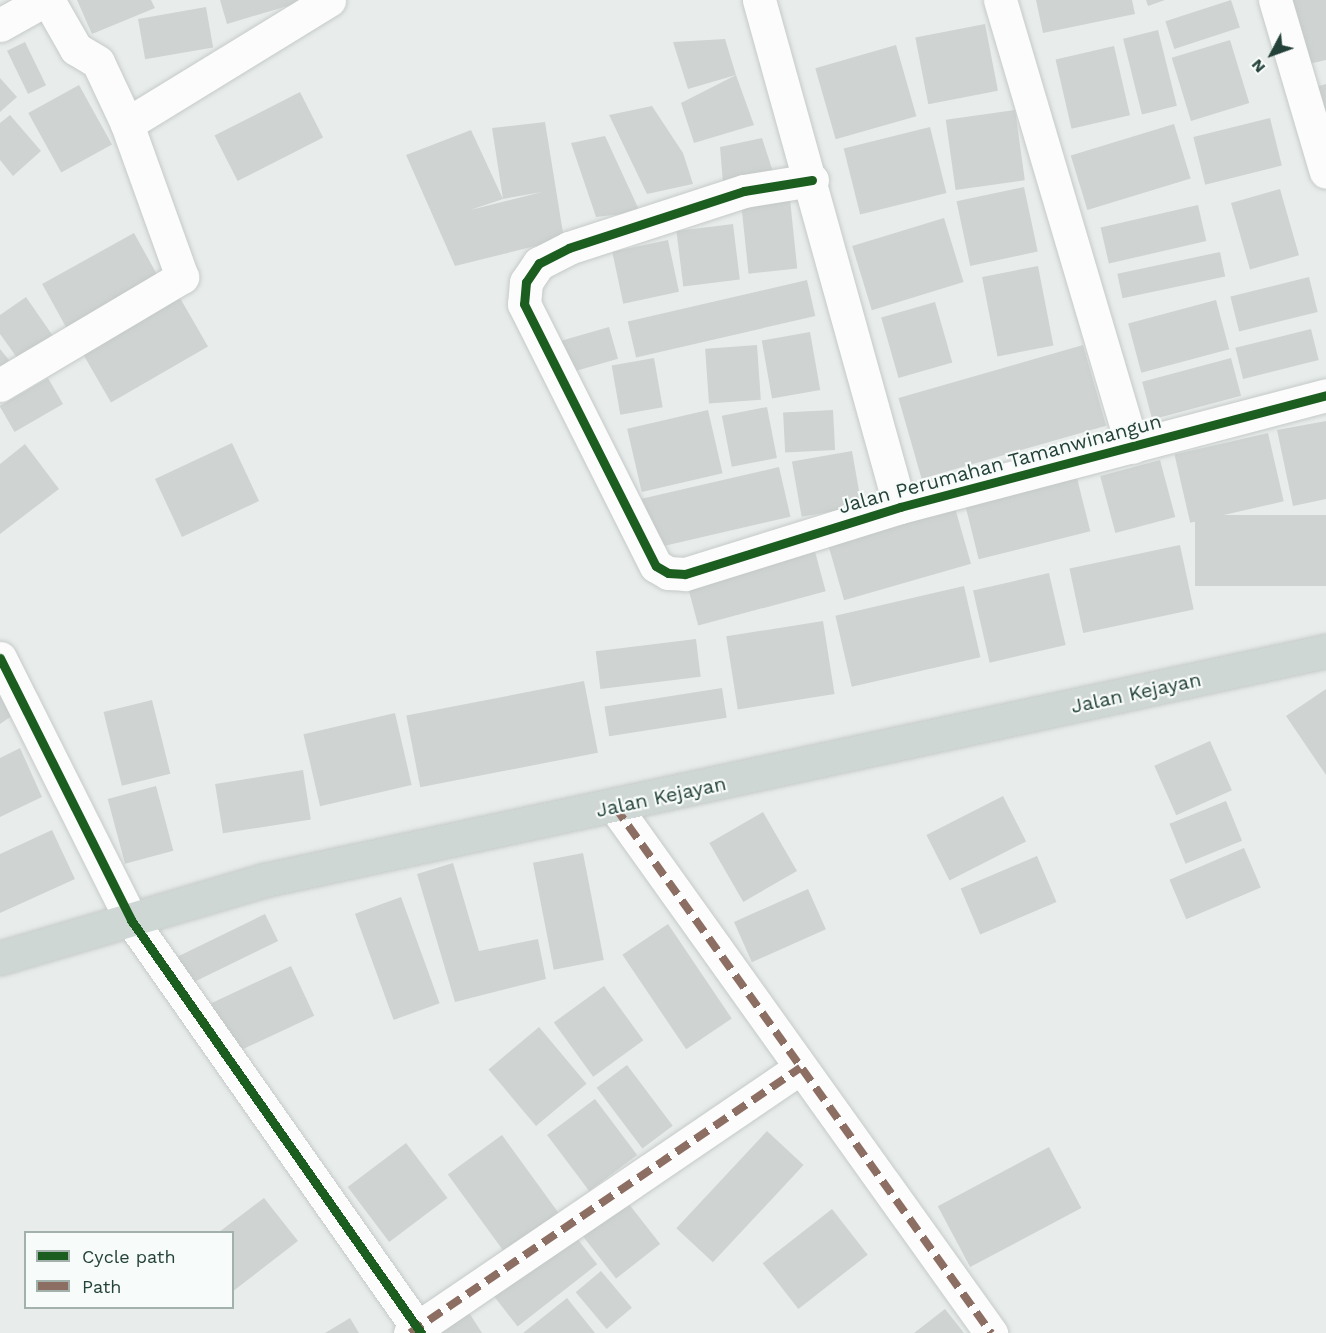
<!DOCTYPE html>
<style>
body{margin:0}
#map{position:relative;width:1326px;height:1333px;overflow:hidden;background:#e8edeb;font-family:"Work Sans",sans-serif}
div>[style]{position:absolute}
[style*='--x']{left:calc(var(--x)*1px);top:calc(var(--y)*1px);width:calc(var(--w)*1px);rotate:calc(var(--a)*1deg)}
.building>*{inset:0;background:#cfd4d2;transform-origin:0 0}
.roads{filter:drop-shadow(0 0 2px #c5cac8) drop-shadow(0 0 2px #c5cac8)}
.minor>*{height:33px;margin:-16.5px;padding:0 16.5px;transform-origin:16.5px;border-radius:16.5px;background:#fcfcfc}
.major>*{height:33px;margin:-16.5px;padding:0 16.5px;transform-origin:16.5px;border-radius:16.5px;background:#cfd7d5}
.quiet>*{height:8px;margin-top:-4px;transform-origin:0;background:repeating-linear-gradient(90deg,#8d6e63 0 15px,transparent 0 23px)}
.cycleway>*{height:9px;margin:-4.5px;padding:0 4.5px;transform-origin:4.5px;border-radius:4.5px;background:#1b5e20}
span{translate:-50% -50%;white-space:nowrap;text-align:center;line-height:1.15;-webkit-text-stroke:4.5px #f7fbf9;paint-order:stroke}
.street-label{font-size:20px;color:#24423a}
.legend{position:absolute;left:24px;top:1231px;width:210px;height:78px;box-sizing:border-box;background:#f7fbf9;border:2px solid #a3b1ad;margin:0;padding:8px 10px;list-style:none;font-size:18px;color:#24423a}
.legend li{display:flex;align-items:center;gap:12px;height:30px}
.legend b{width:30px;border:2px solid #a3b1ad}
.north{position:absolute;left:1242px;top:24px;width:60px;height:60px;-webkit-text-stroke:4px #f7fbf9;paint-order:stroke;rotate:229deg;font-size:16px;font-weight:700;line-height:24px;text-align:center;color:#24423a}
.north::after{content:'';display:block;margin:auto;width:21px;height:27px;background:#24423a;clip-path:polygon(50% 0,100% 100%,50% 72%,0 100%)}
</style>
<div id="map">
<div class="building">
<div style="clip-path:polygon(77px 0,151px 0,155px 8px,92px 34px)"></div>
<div style="clip-path:polygon(220px 0,304px 0,304px 1px,227px 24px)"></div>
<div style="clip-path:polygon(1036px 0,1132px 0,1135px 14px,1043px 33px)"></div>
<div style="clip-path:polygon(1146px 0,1165px 0,1148px 6px)"></div>
<div style="left:1231px;top:0;width:29px;height:69px;rotate:72deg"></div>
<div style="clip-path:polygon(1289px 0,1326px 0,1326px 60px,1304px 65px)"></div>
<div style="left:206px;top:7px;width:41px;height:69px;rotate:80deg"></div>
<div style="left:985px;top:24px;width:68px;height:71px;rotate:79deg"></div>
<div style="left:1158px;top:30px;width:78px;height:36px;rotate:76deg"></div>
<div style="clip-path:polygon(725px 39px,736px 75px,688px 89px,673px 42px)"></div>
<div style="left:1230px;top:40px;width:66px;height:61px;rotate:73deg"></div>
<div style="left:25px;top:42px;width:48px;height:20px;rotate:64deg"></div>
<div style="left:896px;top:45px;width:74px;height:84px;rotate:74deg"></div>
<div style="left:1114px;top:46px;width:71px;height:60px;rotate:77deg"></div>
<div style="clip-path:polygon(736px 75px,754px 125px,694px 143px,681px 103px)"></div>
<div style="clip-path:polygon(0 78px,17px 97px,0 112px)"></div>
<div style="clip-path:polygon(1326px 84px,1326px 137px,1312px 88px)"></div>
<div style="left:79px;top:85px;width:68px;height:58px;rotate:61deg"></div>
<div style="left:300px;top:92px;width:51px;height:96px;rotate:63deg"></div>
<div style="clip-path:polygon(652px 106px,683px 153px,693px 184px,647px 194px,609px 115px)"></div>
<div style="left:1015px;top:110px;width:71px;height:70px;rotate:82deg"></div>
<div style="clip-path:polygon(10px 115px,41px 151px,13px 176px,0 160px,0 123px)"></div>
<div style="left:1270px;top:118px;width:49px;height:79px;rotate:76deg"></div>
<div style="clip-path:polygon(545px 122px,564px 239px,455px 266px,406px 155px,471px 130px,503px 199px,470px 210px,542px 192px,503px 199px,492px 128px)"></div>
<div style="left:1174px;top:124px;width:57px;height:108px;rotate:73deg"></div>
<div style="left:930px;top:127px;width:68px;height:89px;rotate:76deg"></div>
<div style="clip-path:polygon(605px 136px,640px 212px,596px 217px,571px 143px)"></div>
<div style="clip-path:polygon(762px 138px,775px 178px,724px 195px,720px 147px)"></div>
<div style="left:1024px;top:187px;width:66px;height:69px;rotate:78deg"></div>
<div style="left:1280px;top:189px;width:69px;height:51px;rotate:74deg"></div>
<div style="left:789px;top:190px;width:79px;height:49px;rotate:84deg"></div>
<div style="left:1198px;top:205px;width:37px;height:100px;rotate:77deg"></div>
<div style="left:944px;top:218px;width:67px;height:96px;rotate:73deg"></div>
<div style="left:733px;top:224px;width:56px;height:57px;rotate:83deg"></div>
<div style="left:134px;top:233px;width:56px;height:105px;rotate:61deg"></div>
<div style="left:668px;top:240px;width:53px;height:57px;rotate:78deg"></div>
<div style="left:1220px;top:252px;width:25px;height:105px;rotate:78deg"></div>
<div style="left:1038px;top:266px;width:81px;height:57px;rotate:79deg"></div>
<div style="left:1309px;top:277px;width:36px;height:81px;rotate:76deg"></div>
<div style="left:807px;top:280px;width:37px;height:184px;rotate:77deg"></div>
<div style="clip-path:polygon(26px 297px,53px 336px,18px 359px,0 334px,0 315px)"></div>
<div style="left:180px;top:298px;width:56px;height:112px;rotate:60deg"></div>
<div style="left:1216px;top:300px;width:51px;height:91px;rotate:75deg"></div>
<div style="left:935px;top:302px;width:63px;height:56px;rotate:74deg"></div>
<div style="left:609px;top:327px;width:33px;height:55px;rotate:74deg"></div>
<div style="left:1311px;top:329px;width:32px;height:78px;rotate:76deg"></div>
<div style="left:810px;top:332px;width:59px;height:49px;rotate:80deg"></div>
<div style="left:757px;top:345px;width:55px;height:52px;rotate:86deg"></div>
<div style="left:1083px;top:345px;width:84px;height:192px;rotate:74deg"></div>
<div style="clip-path:polygon(0 349px,9px 360px,0 368px)"></div>
<div style="left:654px;top:358px;width:50px;height:43px;rotate:80deg"></div>
<div style="left:1231px;top:358px;width:39px;height:92px;rotate:75deg"></div>
<div style="left:48px;top:378px;width:30px;height:56px;rotate:60deg"></div>
<div style="left:767px;top:407px;width:52px;height:46px;rotate:79deg"></div>
<div style="left:708px;top:410px;width:65px;height:83px;rotate:77deg"></div>
<div style="left:833px;top:410px;width:40px;height:50px;rotate:87deg"></div>
<div style="clip-path:polygon(1326px 421px,1326px 499px,1293px 506px,1277px 430px)"></div>
<div style="left:1268px;top:433px;width:70px;height:96px;rotate:77deg"></div>
<div style="left:232px;top:443px;width:64px;height:85px;rotate:65deg"></div>
<div style="clip-path:polygon(25px 444px,59px 489px,0 534px,0 464px)"></div>
<div style="left:852px;top:451px;width:56px;height:61px;rotate:80deg"></div>
<div style="left:1160px;top:460px;width:59px;height:62px;rotate:75deg"></div>
<div style="left:779px;top:467px;width:51px;height:141px;rotate:77deg"></div>
<div style="left:1077px;top:478px;width:55px;height:115px;rotate:76deg"></div>
<div style="left:955px;top:508px;width:58px;height:132px;rotate:74deg"></div>
<div style="left:1326px;top:515px;width:71px;height:131px;rotate:90deg"></div>
<div style="left:813px;top:544px;width:49px;height:132px;rotate:75deg"></div>
<div style="left:1180px;top:545px;width:66px;height:113px;rotate:78deg"></div>
<div style="left:1049px;top:573px;width:74px;height:78px;rotate:77deg"></div>
<div style="left:964px;top:586px;width:73px;height:132px;rotate:77deg"></div>
<div style="left:823px;top:621px;width:74px;height:98px;rotate:81deg"></div>
<div style="left:696px;top:639px;width:38px;height:101px;rotate:83deg"></div>
<div style="left:584px;top:681px;width:73px;height:181px;rotate:79deg"></div>
<div style="left:722px;top:688px;width:30px;height:119px;rotate:81deg"></div>
<div style="clip-path:polygon(0 689px,16px 713px,0 724px)"></div>
<div style="clip-path:polygon(1326px 689px,1326px 775px,1286px 716px)"></div>
<div style="left:152px;top:700px;width:76px;height:50px;rotate:76deg"></div>
<div style="left:395px;top:713px;width:74px;height:94px;rotate:77deg"></div>
<div style="left:1210px;top:741px;width:54px;height:61px;rotate:66deg"></div>
<div style="clip-path:polygon(20px 748px,42px 797px,0 817px,0 758px)"></div>
<div style="left:303px;top:770px;width:50px;height:89px;rotate:81deg"></div>
<div style="left:156px;top:786px;width:67px;height:50px;rotate:75deg"></div>
<div style="left:1003px;top:796px;width:51px;height:86px;rotate:63deg"></div>
<div style="left:1226px;top:801px;width:43px;height:61px;rotate:68deg"></div>
<div style="left:763px;top:812px;width:68px;height:62px;rotate:60deg"></div>
<div style="clip-path:polygon(52px 830px,75px 879px,0 913px,0 854px)"></div>
<div style="left:1244px;top:848px;width:43px;height:81px;rotate:67deg"></div>
<div style="left:583px;top:853px;width:109px;height:51px;rotate:79deg"></div>
<div style="left:1037px;top:856px;width:50px;height:83px;rotate:67deg"></div>
<div style="clip-path:polygon(453px 863px,479px 951px,538px 939px,546px 979px,455px 1002px,417px 874px)"></div>
<div style="left:808px;top:889px;width:44px;height:81px;rotate:66deg"></div>
<div style="left:401px;top:897px;width:113px;height:49px;rotate:70deg"></div>
<div style="left:265px;top:914px;width:30px;height:97px;rotate:64deg"></div>
<div style="left:668px;top:924px;width:114px;height:55px;rotate:56deg"></div>
<div style="left:291px;top:966px;width:55px;height:88px;rotate:65deg"></div>
<div style="left:604px;top:986px;width:67px;height:62px;rotate:54deg"></div>
<div style="left:539px;top:1027px;width:74px;height:66px;rotate:50deg"></div>
<div style="left:627px;top:1065px;width:76px;height:38px;rotate:53deg"></div>
<div style="left:595px;top:1099px;width:70px;height:60px;rotate:53deg"></div>
<div style="left:767px;top:1131px;width:50px;height:133px;rotate:43deg"></div>
<div style="left:502px;top:1135px;width:96px;height:67px;rotate:54deg"></div>
<div style="left:406px;top:1143px;width:69px;height:73px;rotate:53deg"></div>
<div style="left:1049px;top:1147px;width:69px;height:126px;rotate:62deg"></div>
<div style="left:614px;top:1185px;width:75px;height:56px;rotate:52deg"></div>
<div style="clip-path:polygon(264px 1198px,298px 1241px,232px 1292px,232px 1232px,219px 1232px)"></div>
<div style="left:832px;top:1209px;width:58px;height:88px;rotate:52deg"></div>
<div style="left:572px;top:1232px;width:41px;height:101px;rotate:52deg"></div>
<div style="left:601px;top:1271px;width:48px;height:33px;rotate:50deg"></div>
<div style="clip-path:polygon(567px 1298px,595px 1333px,523px 1333px)"></div>
<div style="clip-path:polygon(945px 1309px,964px 1333px,914px 1333px)"></div>
<div style="clip-path:polygon(468px 1311px,482px 1333px,441px 1333px,439px 1329px)"></div>
<div style="clip-path:polygon(350px 1318px,359px 1333px,325px 1333px)"></div>
</div>
<div class="roads">
<div class="minor">
<div style="--x:759;--y:0;--w:526;--a:74.46"></div>
<div style="--x:1000;--y:0;--w:466;--a:73.5"></div>
<div style="--x:1275;--y:0;--w:179;--a:73.5"></div>
<div style="--x:0;--y:25;--w:51;--a:-29.1"></div>
<div style="--x:127;--y:124;--w:237;--a:-31.5"></div>
<div style="--x:812;--y:180;--w:69;--a:170.8"></div>
<div style="--x:744;--y:191;--w:184;--a:162"></div>
<div style="--x:569;--y:248;--w:34;--a:153"></div>
<div style="--x:539;--y:263;--w:23;--a:124"></div>
<div style="--x:526;--y:282;--w:22;--a:95"></div>
<div style="--x:524;--y:304;--w:293;--a:63.3"></div>
<div style="--x:656;--y:566;--w:14;--a:30"></div>
<div style="--x:668;--y:573;--w:17;--a:3"></div>
<div style="--x:685;--y:574;--w:225;--a:-17.3"></div>
<div style="--x:900;--y:507;--w:440;--a:-14.7"></div>
<div style="--x:0;--y:385;--w:212;--a:-30.7"></div>
<div style="--x:182;--y:277;--w:163;--a:-109.8"></div>
<div style="--x:127;--y:124;--w:68;--a:-115.1"></div>
<div style="--x:98;--y:62;--w:26;--a:-149"></div>
<div style="--x:76;--y:49;--w:56;--a:-119.7"></div>
<div style="--x:0;--y:658;--w:293;--a:63.4"></div>
<div style="--x:131;--y:920;--w:505;--a:54.92"></div>
<div style="--x:615;--y:807;--w:647;--a:54.44"></div>
<div style="--x:410;--y:1333;--w:472;--a:-34.2"></div>
</div>
<div class="major">
<div style="--x:0;--y:958;--w:276;--a:-16.4"></div>
<div style="--x:265;--y:880;--w:1085;--a:-12.18"></div>
</div>
</div>
<div class="quiet">
<div style="--x:615;--y:807;--w:647;--a:54.44"></div>
<div style="--x:410;--y:1333;--w:472;--a:-34.2"></div>
</div>
<div class="cycleway">
<div style="--x:812;--y:180;--w:69;--a:170.8"></div>
<div style="--x:744;--y:191;--w:184;--a:162"></div>
<div style="--x:569;--y:248;--w:34;--a:153"></div>
<div style="--x:539;--y:263;--w:23;--a:124"></div>
<div style="--x:526;--y:282;--w:22;--a:95"></div>
<div style="--x:524;--y:304;--w:293;--a:63.3"></div>
<div style="--x:656;--y:566;--w:14;--a:30"></div>
<div style="--x:668;--y:573;--w:17;--a:3"></div>
<div style="--x:685;--y:574;--w:225;--a:-17.3"></div>
<div style="--x:900;--y:507;--w:440;--a:-14.7"></div>
<div style="--x:0;--y:658;--w:293;--a:63.4"></div>
<div style="--x:131;--y:920;--w:505;--a:54.92"></div>
</div>
<div class="street-label">
<span style="left:1000px;top:464px;rotate:-15deg">Jalan Perumahan Tamanwinangun</span>
<span style="left:1136px;top:693px;rotate:-12deg">Jalan Kejayan</span>
<span style="left:661px;top:797px;rotate:-12deg">Jalan Kejayan</span>
</div>
<ul class="legend">
<li><b style="height:8px;background:#1b5e20"></b>Cycle path</li>
<li><b style="height:8px;background:#8d6e63"></b>Path</li>
</ul>
<div class="north">N</div>
</div>
